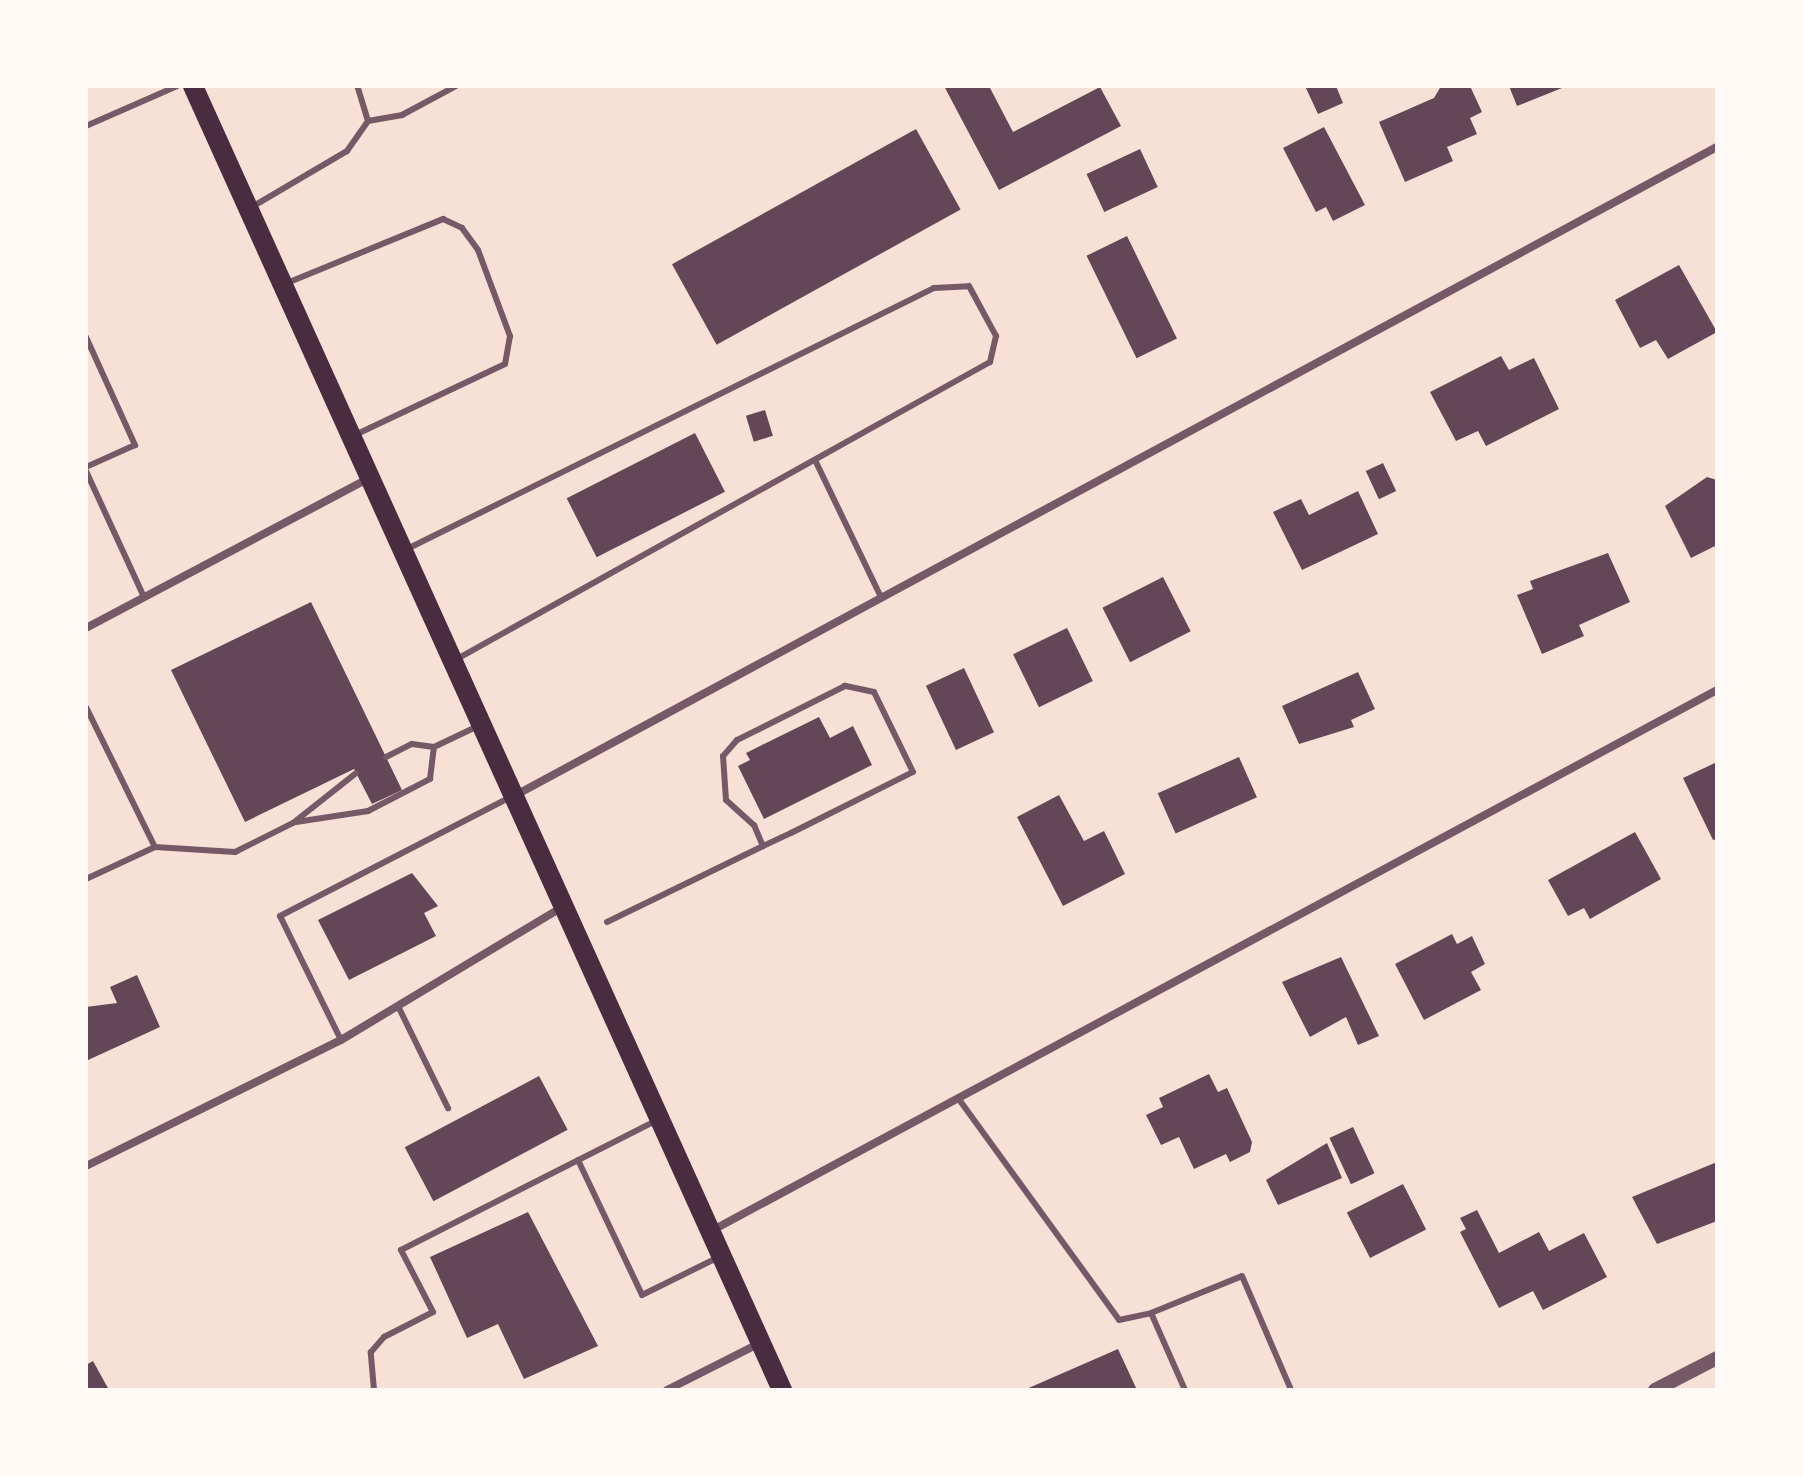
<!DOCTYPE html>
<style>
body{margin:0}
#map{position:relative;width:1803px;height:1476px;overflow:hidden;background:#f7e1d7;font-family:Figtree,sans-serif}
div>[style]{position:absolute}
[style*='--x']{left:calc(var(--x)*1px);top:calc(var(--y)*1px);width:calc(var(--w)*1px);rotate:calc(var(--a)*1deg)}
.building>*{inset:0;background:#644757;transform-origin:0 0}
.service>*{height:6px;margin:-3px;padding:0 3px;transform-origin:3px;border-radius:3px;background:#755966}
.minor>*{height:8px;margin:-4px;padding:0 4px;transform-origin:4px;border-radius:4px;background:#755966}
.tertiary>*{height:14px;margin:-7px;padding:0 7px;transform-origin:7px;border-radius:7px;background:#755966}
.primary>*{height:20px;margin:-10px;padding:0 10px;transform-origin:10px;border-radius:10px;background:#4a2c40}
span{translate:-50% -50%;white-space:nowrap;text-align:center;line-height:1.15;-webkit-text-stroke:8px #fffaf5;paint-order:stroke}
.frame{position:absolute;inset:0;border:88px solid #fffaf5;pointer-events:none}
</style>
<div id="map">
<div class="building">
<div style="clip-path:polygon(944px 86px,989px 86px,1013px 132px,1100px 87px,1121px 126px,999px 190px)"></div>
<div style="clip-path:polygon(1305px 86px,1336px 86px,1343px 103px,1318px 114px)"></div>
<div style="clip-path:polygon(1441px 86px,1470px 86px,1482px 112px,1470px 118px,1477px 134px,1447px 147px,1453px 161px,1405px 182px,1379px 122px,1434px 98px)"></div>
<div style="clip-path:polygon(1509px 86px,1567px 86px,1517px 106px)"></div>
<div style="clip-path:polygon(1324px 127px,1365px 205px,1333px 221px,1326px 207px,1316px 212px,1283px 148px)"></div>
<div style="left:916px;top:129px;width:92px;height:279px;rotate:61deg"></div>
<div style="left:1140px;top:149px;width:42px;height:59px;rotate:65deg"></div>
<div style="left:1127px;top:236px;width:114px;height:45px;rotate:64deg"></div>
<div style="clip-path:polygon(1679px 265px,1717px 332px,1668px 359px,1656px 340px,1640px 348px,1615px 300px)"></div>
<div style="clip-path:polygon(1501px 356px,1509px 370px,1534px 358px,1559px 409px,1486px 446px,1478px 431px,1456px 441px,1430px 392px)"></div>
<div style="left:765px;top:410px;width:27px;height:20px;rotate:73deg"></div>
<div style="left:695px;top:433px;width:66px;height:144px;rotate:63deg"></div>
<div style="left:1383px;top:463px;width:31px;height:19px;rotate:65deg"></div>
<div style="clip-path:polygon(1707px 477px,1717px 480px,1717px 545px,1691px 558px,1665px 506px)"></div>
<div style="clip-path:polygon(1358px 491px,1378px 534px,1302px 570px,1273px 512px,1301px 499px,1309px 515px)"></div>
<div style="clip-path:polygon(1608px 553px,1630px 602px,1579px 625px,1584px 636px,1542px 654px,1517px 595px,1533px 589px,1530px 581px)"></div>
<div style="left:1163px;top:577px;width:61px;height:68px;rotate:63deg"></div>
<div style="clip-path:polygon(311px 602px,402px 790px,372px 804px,354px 769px,245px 822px,171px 670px)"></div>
<div style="left:1067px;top:628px;width:59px;height:60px;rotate:64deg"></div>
<div style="left:964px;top:668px;width:71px;height:42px;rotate:65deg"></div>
<div style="clip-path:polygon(1358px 672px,1375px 709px,1351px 720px,1354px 727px,1299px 744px,1282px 706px)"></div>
<div style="clip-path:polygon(819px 717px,830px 738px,853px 726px,872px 765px,764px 819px,738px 766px,750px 760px,746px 753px)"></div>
<div style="left:1239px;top:757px;width:44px;height:89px;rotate:66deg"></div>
<div style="clip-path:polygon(1717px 762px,1717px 839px,1713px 840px,1683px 778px)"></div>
<div style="clip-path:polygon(1059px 795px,1084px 841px,1104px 831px,1125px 874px,1063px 906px,1017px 817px)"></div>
<div style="clip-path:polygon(1635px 832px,1661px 879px,1590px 919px,1584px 908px,1568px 916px,1548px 880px)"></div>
<div style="clip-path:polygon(412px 873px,438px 906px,424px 913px,436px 936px,349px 980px,318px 920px)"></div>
<div style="clip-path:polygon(1452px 934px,1457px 944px,1472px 936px,1485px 964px,1471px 972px,1481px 990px,1424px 1020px,1395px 964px)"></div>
<div style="clip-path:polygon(1341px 957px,1379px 1036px,1358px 1045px,1346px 1017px,1310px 1037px,1282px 982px)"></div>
<div style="clip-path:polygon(137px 975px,160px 1027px,86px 1061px,86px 1007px,117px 1003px,110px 987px)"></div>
<div style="clip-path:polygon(1209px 1074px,1218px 1092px,1227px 1088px,1252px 1142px,1250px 1152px,1230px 1162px,1226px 1154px,1194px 1169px,1179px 1137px,1161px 1145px,1146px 1115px,1163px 1107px,1159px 1098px)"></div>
<div style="left:539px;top:1076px;width:61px;height:152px;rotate:62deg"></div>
<div style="left:1353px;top:1127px;width:51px;height:26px;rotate:65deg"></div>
<div style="clip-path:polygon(1327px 1143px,1342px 1178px,1278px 1205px,1266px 1180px)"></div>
<div style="clip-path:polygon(1717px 1162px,1717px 1221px,1657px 1244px,1632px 1197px)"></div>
<div style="left:1403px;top:1184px;width:51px;height:63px;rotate:63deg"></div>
<div style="clip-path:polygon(1477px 1210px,1499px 1253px,1539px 1232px,1549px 1251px,1584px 1233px,1607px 1277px,1543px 1310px,1533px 1291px,1499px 1308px,1460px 1232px,1466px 1229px,1460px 1218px)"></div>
<div style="clip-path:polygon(528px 1212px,598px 1346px,524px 1379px,498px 1324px,467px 1338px,430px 1257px)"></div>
<div style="clip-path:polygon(1118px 1349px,1137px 1390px,1024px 1390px)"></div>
<div style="clip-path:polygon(93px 1361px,109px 1390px,86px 1390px,86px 1365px)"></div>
</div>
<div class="service">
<div style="--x:368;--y:121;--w:35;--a:-10"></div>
<div style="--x:402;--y:115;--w:61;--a:-28.2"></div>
<div style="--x:86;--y:126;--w:99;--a:-23.7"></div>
<div style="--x:252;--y:207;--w:110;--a:-30.5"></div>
<div style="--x:347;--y:151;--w:37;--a:-55"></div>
<div style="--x:368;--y:121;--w:37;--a:-107"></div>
<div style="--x:287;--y:283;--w:169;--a:-22.3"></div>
<div style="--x:443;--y:219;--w:21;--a:25"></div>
<div style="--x:462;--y:228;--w:27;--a:54"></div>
<div style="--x:478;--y:250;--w:92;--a:69.6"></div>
<div style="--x:510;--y:336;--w:28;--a:100"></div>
<div style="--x:505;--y:364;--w:166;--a:154.7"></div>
<div style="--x:86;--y:337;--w:119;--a:65.6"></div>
<div style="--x:135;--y:445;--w:54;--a:155.8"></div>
<div style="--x:815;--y:460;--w:152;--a:64.3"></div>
<div style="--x:86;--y:471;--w:139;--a:65.3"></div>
<div style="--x:405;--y:550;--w:590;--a:-26.35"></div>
<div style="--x:934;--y:288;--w:35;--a:-3"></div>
<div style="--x:969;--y:286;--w:57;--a:61.6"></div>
<div style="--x:996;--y:336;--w:27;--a:103"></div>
<div style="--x:990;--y:362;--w:612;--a:150.88"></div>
<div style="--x:86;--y:707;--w:156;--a:63.8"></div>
<div style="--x:386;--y:757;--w:29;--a:-27"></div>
<div style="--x:412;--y:744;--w:22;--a:8"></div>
<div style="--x:296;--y:822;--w:73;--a:-8.7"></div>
<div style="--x:368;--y:811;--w:70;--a:-27.3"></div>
<div style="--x:430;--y:779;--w:32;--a:-83"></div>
<div style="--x:434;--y:747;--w:47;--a:-25.5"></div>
<div style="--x:86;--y:879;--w:76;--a:-24.9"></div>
<div style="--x:155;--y:847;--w:80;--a:3.6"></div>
<div style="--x:235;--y:852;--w:65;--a:-26.6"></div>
<div style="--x:293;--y:823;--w:80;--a:-38.4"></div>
<div style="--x:607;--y:922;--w:80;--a:-25.9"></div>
<div style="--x:679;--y:887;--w:93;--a:-26"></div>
<div style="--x:763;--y:846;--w:31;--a:-25"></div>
<div style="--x:791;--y:833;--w:136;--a:-26.6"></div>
<div style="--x:913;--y:772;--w:89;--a:-116"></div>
<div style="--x:874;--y:692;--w:30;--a:-168"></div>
<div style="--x:845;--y:686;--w:121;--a:153.4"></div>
<div style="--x:737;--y:740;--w:21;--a:131"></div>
<div style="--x:723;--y:756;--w:44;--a:86.1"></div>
<div style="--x:726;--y:800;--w:38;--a:42"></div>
<div style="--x:754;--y:825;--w:23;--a:67"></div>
<div style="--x:398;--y:1006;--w:114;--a:63.9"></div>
<div style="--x:341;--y:1040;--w:138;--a:-116.2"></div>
<div style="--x:280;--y:916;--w:258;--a:-27.3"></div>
<div style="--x:958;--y:1098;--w:274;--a:54"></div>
<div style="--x:1119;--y:1320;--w:33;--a:-12"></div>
<div style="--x:578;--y:1160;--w:149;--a:64.6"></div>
<div style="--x:642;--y:1295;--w:84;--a:-26.3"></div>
<div style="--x:374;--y:1390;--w:38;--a:-95"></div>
<div style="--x:371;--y:1352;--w:20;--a:-49"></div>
<div style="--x:384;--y:1337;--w:55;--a:-27"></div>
<div style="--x:433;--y:1312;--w:70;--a:-117.3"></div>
<div style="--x:401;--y:1250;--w:285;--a:-26.9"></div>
<div style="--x:1185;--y:1390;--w:84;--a:-113.8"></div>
<div style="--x:1151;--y:1313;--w:98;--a:-22.1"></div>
<div style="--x:1242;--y:1276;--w:124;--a:66.7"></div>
</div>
<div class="minor">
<div style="--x:86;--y:628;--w:320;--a:-27.9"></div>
<div style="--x:514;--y:796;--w:1367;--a:-28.35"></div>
<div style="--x:86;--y:1166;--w:284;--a:-26.3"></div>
<div style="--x:341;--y:1040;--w:260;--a:-31"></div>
<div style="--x:713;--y:1230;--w:1140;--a:-28.27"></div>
<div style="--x:667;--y:1390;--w:102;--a:-26.8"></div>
</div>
<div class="tertiary">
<div style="--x:1655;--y:1390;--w:70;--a:-27.3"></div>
</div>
<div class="primary">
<div style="--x:193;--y:86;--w:1431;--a:65.69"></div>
</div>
<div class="frame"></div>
</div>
